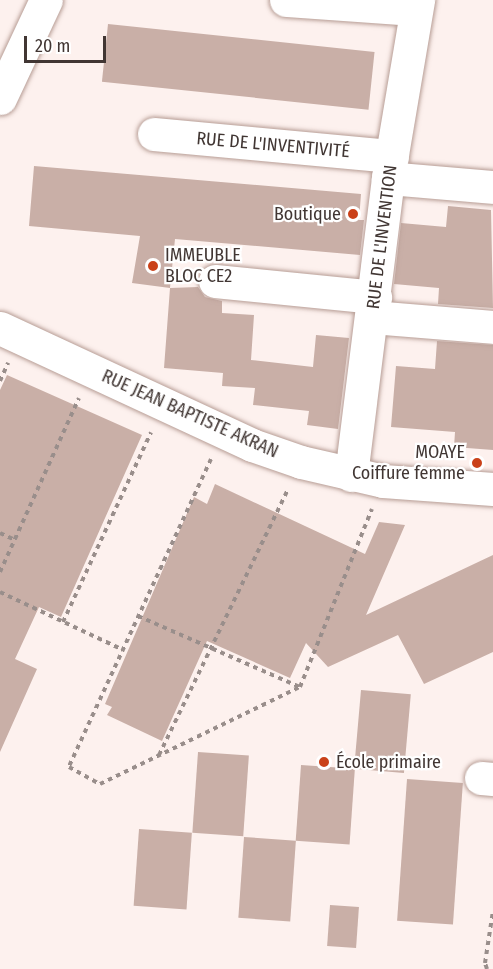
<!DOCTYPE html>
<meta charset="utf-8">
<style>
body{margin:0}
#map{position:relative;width:493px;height:969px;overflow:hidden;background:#fdf1ee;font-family:"Fira Sans Condensed",sans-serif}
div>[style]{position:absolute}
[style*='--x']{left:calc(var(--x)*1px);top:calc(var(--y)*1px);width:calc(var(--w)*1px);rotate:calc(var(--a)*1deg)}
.building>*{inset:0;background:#c9afa7;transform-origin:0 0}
.path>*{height:4px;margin-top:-2px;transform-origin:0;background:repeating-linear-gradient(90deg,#998e8b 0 4.5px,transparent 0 9px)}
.roads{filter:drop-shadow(0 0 2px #b79d95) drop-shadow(0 0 2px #b79d95)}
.minor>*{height:33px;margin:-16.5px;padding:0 16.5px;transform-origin:16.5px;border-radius:16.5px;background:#fff}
.dots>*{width:16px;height:16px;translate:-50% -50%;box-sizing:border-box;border:3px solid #fff;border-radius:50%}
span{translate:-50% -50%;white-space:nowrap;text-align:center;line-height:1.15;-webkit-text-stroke:4.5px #fff;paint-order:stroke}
.street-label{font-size:18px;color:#413633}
.poi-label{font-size:18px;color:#413633}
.right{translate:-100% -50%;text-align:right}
.left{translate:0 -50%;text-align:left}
.scale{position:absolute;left:24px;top:36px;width:82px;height:27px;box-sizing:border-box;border:3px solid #413633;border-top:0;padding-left:8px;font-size:18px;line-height:21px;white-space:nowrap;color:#413633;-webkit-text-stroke:4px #fff;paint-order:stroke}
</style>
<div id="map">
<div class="building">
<div style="left:108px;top:24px;width:268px;height:58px;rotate:6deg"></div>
<div style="clip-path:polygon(34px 166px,361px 194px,359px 220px,364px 220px,360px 255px,175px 239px,170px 288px,132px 283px,140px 236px,29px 226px)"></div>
<div style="clip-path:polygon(448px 206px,491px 210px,493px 308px,438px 304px,439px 288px,394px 284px,401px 223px,446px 227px)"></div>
<div style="clip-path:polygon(198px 287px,205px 297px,222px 301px,222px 313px,254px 315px,251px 360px,313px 367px,316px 335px,349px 338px,338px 429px,307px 425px,309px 411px,253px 405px,255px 388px,222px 386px,223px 373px,164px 368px,170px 288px)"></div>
<div style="clip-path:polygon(437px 341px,493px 345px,493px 450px,454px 447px,455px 432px,391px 427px,396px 366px,435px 369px)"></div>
<div style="clip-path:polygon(7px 375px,142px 435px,61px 617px,39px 607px,15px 659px,37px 669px,0 752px,0 390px)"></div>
<div style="clip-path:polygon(215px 484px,365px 554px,379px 522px,405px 525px,366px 615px,493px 555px,493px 652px,424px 684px,398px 635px,328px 667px,306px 643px,290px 678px,207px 641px,162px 741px,107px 715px,112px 707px,105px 704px,194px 497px,207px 504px)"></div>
<div style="left:361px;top:690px;width:50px;height:79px;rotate:5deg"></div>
<div style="left:198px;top:752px;width:51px;height:81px;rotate:4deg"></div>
<div style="left:301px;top:765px;width:54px;height:76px;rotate:4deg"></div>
<div style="left:407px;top:779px;width:56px;height:142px;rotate:4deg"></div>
<div style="left:139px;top:829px;width:53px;height:77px;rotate:4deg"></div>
<div style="left:244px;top:837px;width:52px;height:81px;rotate:4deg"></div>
<div style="left:330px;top:905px;width:29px;height:41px;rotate:4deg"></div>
</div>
<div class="path">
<div style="--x:0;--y:381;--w:20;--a:-66"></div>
<div style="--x:211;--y:459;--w:339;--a:114.8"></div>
<div style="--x:69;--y:767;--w:35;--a:29"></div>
<div style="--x:100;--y:784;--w:222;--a:-25.9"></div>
<div style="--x:0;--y:533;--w:17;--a:25"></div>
<div style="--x:0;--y:572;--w:191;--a:-65.6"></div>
<div style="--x:0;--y:592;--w:136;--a:25.2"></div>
<div style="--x:138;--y:616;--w:177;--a:23.7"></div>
<div style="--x:300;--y:687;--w:192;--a:-68"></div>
<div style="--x:63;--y:622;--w:209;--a:-65.1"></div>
<div style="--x:159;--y:755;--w:296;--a:-64.1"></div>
<div style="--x:487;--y:969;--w:6;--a:-108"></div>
<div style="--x:485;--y:963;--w:53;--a:-81.3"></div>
</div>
<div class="roads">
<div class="minor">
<div style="--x:286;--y:0;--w:130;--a:4"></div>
<div style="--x:0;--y:98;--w:108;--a:-64.9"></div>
<div style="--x:154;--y:134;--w:239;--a:5.3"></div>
<div style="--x:388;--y:178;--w:105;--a:4.9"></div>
<div style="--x:215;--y:281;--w:161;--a:5.7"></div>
<div style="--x:372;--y:317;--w:121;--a:4.7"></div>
<div style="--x:0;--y:328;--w:278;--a:24.9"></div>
<div style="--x:252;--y:445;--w:52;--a:19.1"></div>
<div style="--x:301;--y:462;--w:84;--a:13"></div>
<div style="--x:383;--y:481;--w:110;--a:4.2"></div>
<div style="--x:351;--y:475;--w:299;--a:-82.9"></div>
<div style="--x:388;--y:178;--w:181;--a:-80.4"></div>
<div style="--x:481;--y:778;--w:12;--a:5"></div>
</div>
</div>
<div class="dots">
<div style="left:353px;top:214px;background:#ca4119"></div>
<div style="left:153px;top:266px;background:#ca4119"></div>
<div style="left:477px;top:463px;background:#ca4119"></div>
<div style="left:324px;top:762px;background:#ca4119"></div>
</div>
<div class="street-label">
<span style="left:273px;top:145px;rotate:5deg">RUE DE L'INVENTIVITÉ</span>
<span style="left:382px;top:237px;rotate:-83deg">RUE DE L'INVENTION</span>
<span style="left:190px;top:414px;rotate:24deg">RUE JEAN BAPTISTE AKRAN</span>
</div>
<div class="poi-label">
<span class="right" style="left:341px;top:214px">Boutique</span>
<span class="left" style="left:165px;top:266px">IMMEUBLE<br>BLOC CE2</span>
<span class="right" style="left:465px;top:463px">MOAYE<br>Coiffure femme</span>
<span class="left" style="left:336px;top:762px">École primaire</span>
</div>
<div class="scale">20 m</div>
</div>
